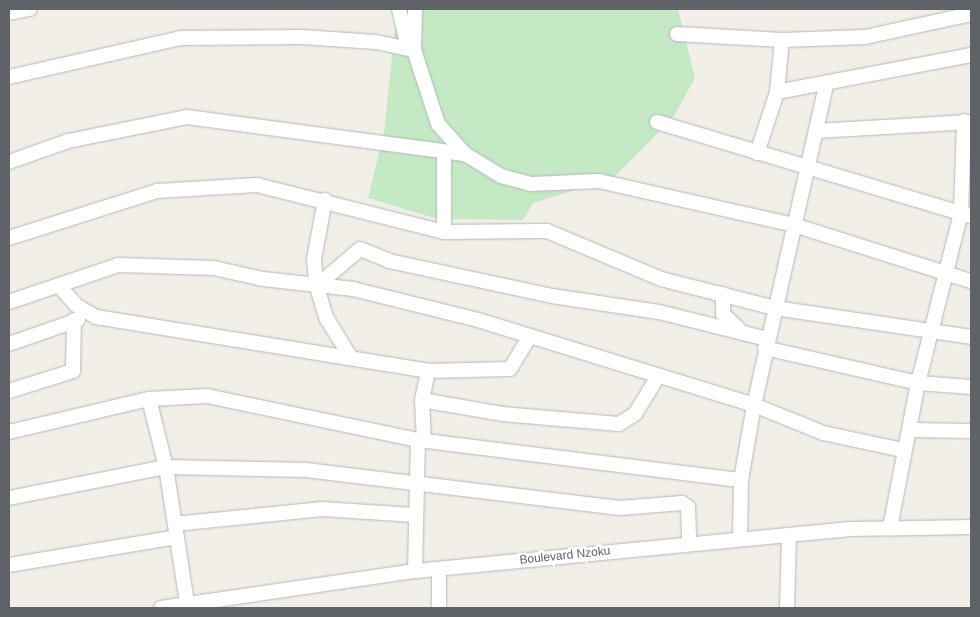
<!DOCTYPE html>
<style>
body{margin:0}
#map{position:relative;width:980px;height:617px;overflow:hidden;background:#f1efe8;font-family:Arial,sans-serif}
div>[style]{position:absolute}
[style*='--x']{left:calc(var(--x)*1px);top:calc(var(--y)*1px);width:calc(var(--w)*1px);rotate:calc(var(--a)*1deg)}
.green>*{inset:0;background:#c5e8c5}
.roads{filter:drop-shadow(0 0 1px #b5b8bc) drop-shadow(0 0 1px #b5b8bc)}
.minor>*{height:14px;margin:-7px;padding:0 7px;transform-origin:7px;border-radius:7px;background:#fff}
span{translate:-50% -50%;white-space:nowrap;text-align:center;line-height:1.15;-webkit-text-stroke:5px #fff;paint-order:stroke}
.street-label{font-size:12px;color:#5f6368}
.frame{position:absolute;inset:0;border:10px solid #5f6368;pointer-events:none}
</style>
<div id="map">
<div class="green">
<div style="clip-path:polygon(397px 9px,678px 9px,695px 78px,673px 118px,613px 178px,533px 203px,523px 220px,438px 219px,368px 198px,384px 132px)"></div>
</div>
<div class="roads">
<div class="minor">
<div style="--x:399;--y:9;--w:39;--a:77"></div>
<div style="--x:415;--y:9;--w:41;--a:91.4"></div>
<div style="--x:414;--y:50;--w:78;--a:72"></div>
<div style="--x:438;--y:124;--w:40;--a:48"></div>
<div style="--x:465;--y:154;--w:42;--a:31.4"></div>
<div style="--x:501;--y:176;--w:31;--a:15"></div>
<div style="--x:531;--y:184;--w:68;--a:-2.5"></div>
<div style="--x:599;--y:181;--w:200;--a:12.7"></div>
<div style="--x:794;--y:225;--w:186;--a:17.6"></div>
<div style="--x:9;--y:13;--w:21;--a:-11"></div>
<div style="--x:677;--y:34;--w:105;--a:3.3"></div>
<div style="--x:782;--y:40;--w:83;--a:-2.1"></div>
<div style="--x:865;--y:37;--w:108;--a:-12.2"></div>
<div style="--x:9;--y:77;--w:175;--a:-12.8"></div>
<div style="--x:180;--y:38;--w:122;--a:-0.5"></div>
<div style="--x:302;--y:37;--w:74;--a:3.9"></div>
<div style="--x:376;--y:42;--w:39;--a:12"></div>
<div style="--x:777;--y:92;--w:197;--a:-10.8"></div>
<div style="--x:657;--y:122;--w:328;--a:16.7"></div>
<div style="--x:816;--y:131;--w:155;--a:-3.3"></div>
<div style="--x:757;--y:153;--w:64;--a:-71.8"></div>
<div style="--x:777;--y:92;--w:52;--a:-84.5"></div>
<div style="--x:9;--y:162;--w:63;--a:-19.6"></div>
<div style="--x:68;--y:141;--w:121;--a:-11.4"></div>
<div style="--x:187;--y:117;--w:280;--a:7.6"></div>
<div style="--x:325;--y:200;--w:60;--a:100.6"></div>
<div style="--x:314;--y:259;--w:25;--a:85"></div>
<div style="--x:316;--y:284;--w:37;--a:73"></div>
<div style="--x:327;--y:319;--w:46;--a:58.4"></div>
<div style="--x:444;--y:232;--w:78;--a:-90"></div>
<div style="--x:9;--y:238;--w:155;--a:-17.6"></div>
<div style="--x:157;--y:191;--w:100;--a:-3.4"></div>
<div style="--x:257;--y:185;--w:193;--a:14.1"></div>
<div style="--x:444;--y:232;--w:103;--a:-0.6"></div>
<div style="--x:547;--y:231;--w:124;--a:22.8"></div>
<div style="--x:661;--y:279;--w:118;--a:14.3"></div>
<div style="--x:775;--y:308;--w:198;--a:8.4"></div>
<div style="--x:319;--y:284;--w:54;--a:-40.5"></div>
<div style="--x:360;--y:249;--w:31;--a:22"></div>
<div style="--x:389;--y:261;--w:167;--a:12.1"></div>
<div style="--x:552;--y:296;--w:108;--a:8.5"></div>
<div style="--x:659;--y:312;--w:111;--a:14"></div>
<div style="--x:60;--y:287;--w:25;--a:48"></div>
<div style="--x:77;--y:306;--w:22;--a:30"></div>
<div style="--x:96;--y:317;--w:336;--a:9.2"></div>
<div style="--x:428;--y:371;--w:82;--a:-1.4"></div>
<div style="--x:510;--y:369;--w:37;--a:-59"></div>
<div style="--x:723;--y:294;--w:20;--a:90"></div>
<div style="--x:723;--y:314;--w:21;--a:43"></div>
<div style="--x:9;--y:302;--w:115;--a:-18.7"></div>
<div style="--x:118;--y:265;--w:96;--a:1.8"></div>
<div style="--x:214;--y:268;--w:50;--a:12.7"></div>
<div style="--x:263;--y:279;--w:91;--a:6.3"></div>
<div style="--x:353;--y:289;--w:129;--a:13.9"></div>
<div style="--x:478;--y:320;--w:289;--a:17.1"></div>
<div style="--x:754;--y:405;--w:74;--a:22.1"></div>
<div style="--x:823;--y:433;--w:82;--a:12"></div>
<div style="--x:9;--y:344;--w:73;--a:-19.2"></div>
<div style="--x:765;--y:348;--w:157;--a:12.9"></div>
<div style="--x:918;--y:383;--w:53;--a:4.3"></div>
<div style="--x:9;--y:391;--w:67;--a:-17.4"></div>
<div style="--x:73;--y:371;--w:51;--a:-88.9"></div>
<div style="--x:149;--y:399;--w:70;--a:76"></div>
<div style="--x:166;--y:467;--w:138;--a:81.2"></div>
<div style="--x:422;--y:400;--w:81;--a:9.9"></div>
<div style="--x:502;--y:414;--w:117;--a:4.9"></div>
<div style="--x:619;--y:424;--w:19;--a:-32"></div>
<div style="--x:635;--y:414;--w:42;--a:-58.6"></div>
<div style="--x:909;--y:430;--w:62;--a:0.9"></div>
<div style="--x:9;--y:432;--w:144;--a:-13.3"></div>
<div style="--x:149;--y:399;--w:58;--a:-3"></div>
<div style="--x:207;--y:396;--w:216;--a:11.8"></div>
<div style="--x:418;--y:440;--w:325;--a:7.1"></div>
<div style="--x:424;--y:440;--w:40;--a:-92.9"></div>
<div style="--x:422;--y:400;--w:30;--a:-78"></div>
<div style="--x:9;--y:498;--w:160;--a:-11.2"></div>
<div style="--x:166;--y:467;--w:140;--a:1.2"></div>
<div style="--x:306;--y:470;--w:316;--a:6.9"></div>
<div style="--x:620;--y:508;--w:62;--a:-4.6"></div>
<div style="--x:682;--y:503;--w:7;--a:34"></div>
<div style="--x:688;--y:507;--w:37;--a:88"></div>
<div style="--x:175;--y:524;--w:148;--a:-5.8"></div>
<div style="--x:322;--y:509;--w:92;--a:3.7"></div>
<div style="--x:890;--y:528;--w:148;--a:-79.1"></div>
<div style="--x:918;--y:383;--w:175;--a:-75.8"></div>
<div style="--x:961;--y:213;--w:92;--a:-88.1"></div>
<div style="--x:740;--y:539;--w:59;--a:-89"></div>
<div style="--x:741;--y:480;--w:76;--a:-80.2"></div>
<div style="--x:754;--y:405;--w:328;--a:-77.3"></div>
<div style="--x:9;--y:565;--w:170;--a:-9.5"></div>
<div style="--x:415;--y:571;--w:131;--a:-88.7"></div>
<div style="--x:161;--y:608;--w:257;--a:-8.3"></div>
<div style="--x:415;--y:571;--w:435;--a:-5.5"></div>
<div style="--x:848;--y:529;--w:123;--a:-0.9"></div>
<div style="--x:439;--y:608;--w:39;--a:-90"></div>
<div style="--x:787;--y:608;--w:73;--a:-88.4"></div>
</div>
</div>
<div class="street-label">
<span style="left:565px;top:556px;rotate:-6deg">Boulevard Nzoku</span>
</div>
<div class="frame"></div>
</div>
